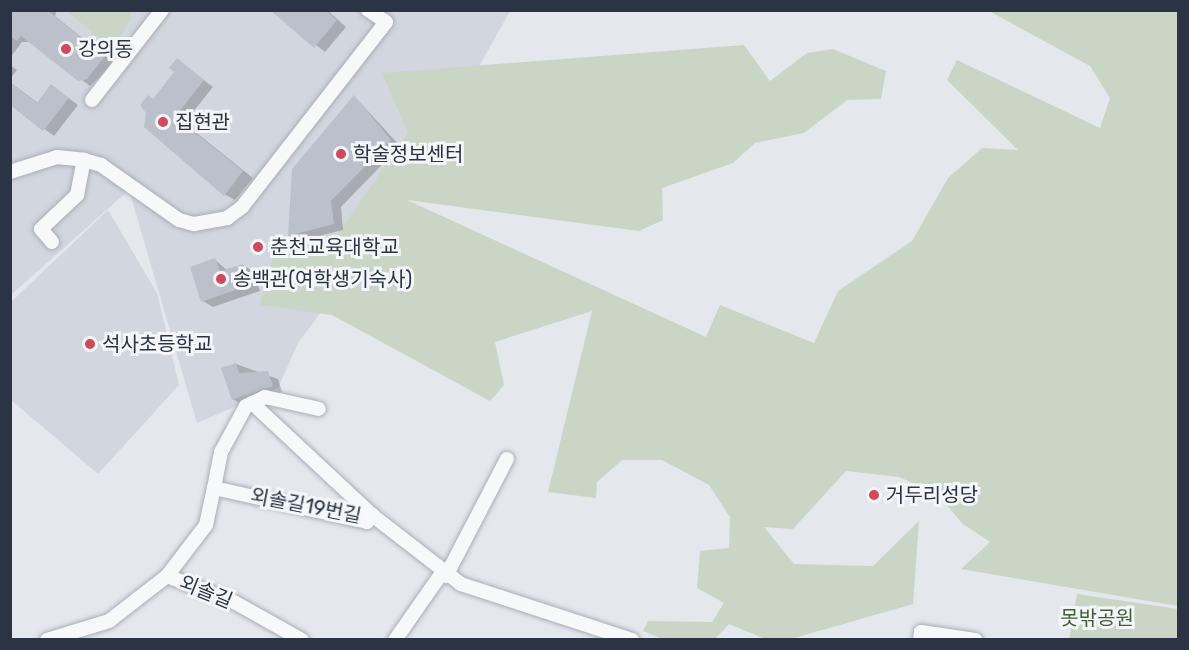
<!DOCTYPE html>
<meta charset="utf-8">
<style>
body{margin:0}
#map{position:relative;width:1189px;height:650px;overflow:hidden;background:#e4e7ec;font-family:Rubik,"Noto Sans KR",sans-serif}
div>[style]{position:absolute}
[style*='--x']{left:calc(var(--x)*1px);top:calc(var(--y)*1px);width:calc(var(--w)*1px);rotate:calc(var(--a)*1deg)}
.built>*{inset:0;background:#d2d6de}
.green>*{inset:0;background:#c9d6c5}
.shadow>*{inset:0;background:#0003}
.building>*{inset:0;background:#bbc0ca}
.roads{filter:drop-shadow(0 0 2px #a9aeb7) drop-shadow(0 0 2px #a9aeb7)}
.minor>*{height:14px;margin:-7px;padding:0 7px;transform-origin:7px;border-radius:7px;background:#f7f8fa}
.dots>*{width:16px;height:16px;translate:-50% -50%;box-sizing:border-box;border:3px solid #f4f6f9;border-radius:50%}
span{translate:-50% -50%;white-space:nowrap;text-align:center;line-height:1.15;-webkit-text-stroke:6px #f4f6f9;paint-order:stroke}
.poi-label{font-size:20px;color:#2b3445}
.left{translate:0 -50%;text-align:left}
.street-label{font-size:20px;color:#2b3445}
.park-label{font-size:20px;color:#3f6138}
.frame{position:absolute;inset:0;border:12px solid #2b3445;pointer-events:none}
</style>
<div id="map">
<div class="built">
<div style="clip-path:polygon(11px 11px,510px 11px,405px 199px,298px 343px,278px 388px,197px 423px,129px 190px,11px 295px)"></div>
<div style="clip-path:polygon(108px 210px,157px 293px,179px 385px,98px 474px,11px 400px,10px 303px)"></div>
</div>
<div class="green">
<div style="clip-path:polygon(67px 11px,131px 11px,131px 19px,113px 50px)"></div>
<div style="clip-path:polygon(989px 11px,1178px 11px,1178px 606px,961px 569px,990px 542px,963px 524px,936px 493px,899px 477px,846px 471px,793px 529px,764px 527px,794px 564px,873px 566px,919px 521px,913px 604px,791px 639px,765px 639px,729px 624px,715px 639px,663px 639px,643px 631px,648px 621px,712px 622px,724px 603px,697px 588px,700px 551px,729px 548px,730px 517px,709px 485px,662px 460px,622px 460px,597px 482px,596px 498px,548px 492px,592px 311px,495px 342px,504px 385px,490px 401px,332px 315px,260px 305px,275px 250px,337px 235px,408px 133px,382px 73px,744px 45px,770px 81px,807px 53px,833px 49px,886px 71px,881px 99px,847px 100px,804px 133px,755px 143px,733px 163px,662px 188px,663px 220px,639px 231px,407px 200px,706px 337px,720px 305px,814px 343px,838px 291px,912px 241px,948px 178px,982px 148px,1018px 150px,947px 80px,957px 60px,1100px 128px,1110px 98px,1090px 66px)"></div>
<div style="clip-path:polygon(1077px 594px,1178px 609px,1178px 639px,1069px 639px)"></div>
</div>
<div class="shadow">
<div style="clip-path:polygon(15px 10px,57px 10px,55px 16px,114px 63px,90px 86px,31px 42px,22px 42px,10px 58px)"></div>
<div style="clip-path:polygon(272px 10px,327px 10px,346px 27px,325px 52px)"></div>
<div style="clip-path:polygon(177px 60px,213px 87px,184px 123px,253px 178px,235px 200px,224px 194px,154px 100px,176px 72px)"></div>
<div style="clip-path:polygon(10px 65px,17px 70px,10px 79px)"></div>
<div style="clip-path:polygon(10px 82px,38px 103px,52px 86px,78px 105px,54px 136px,10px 103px)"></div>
<div style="clip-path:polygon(355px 97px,400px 146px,341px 207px,343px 230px,299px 241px,289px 235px)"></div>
<div style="clip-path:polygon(215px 260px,227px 270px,243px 265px,253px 271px,260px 291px,213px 307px,203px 301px)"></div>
<div style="clip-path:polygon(236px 364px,278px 379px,282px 392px,243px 405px,233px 399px)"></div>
</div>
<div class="building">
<div style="clip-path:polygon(10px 10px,47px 10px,105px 56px,87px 79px,78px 81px,21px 36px,17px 41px,10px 36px)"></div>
<div style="clip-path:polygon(270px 10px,325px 10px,337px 20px,314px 48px)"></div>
<div style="clip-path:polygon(177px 58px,204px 80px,175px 117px,243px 171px,224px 196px,144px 127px,146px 113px,140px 105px,148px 95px,153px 99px,174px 72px,169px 68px)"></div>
<div style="clip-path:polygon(10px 82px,37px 103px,51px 84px,69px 98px,43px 131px,10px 105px)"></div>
<div style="clip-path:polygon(354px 95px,391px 140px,331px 201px,334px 224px,288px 236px,292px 169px)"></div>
<div style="clip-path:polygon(215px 258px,220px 271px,243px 264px,250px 285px,201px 302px,190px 267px)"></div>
<div style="clip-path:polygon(236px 363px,239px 373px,268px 371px,273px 386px,232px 400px,221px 368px)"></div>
</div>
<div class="roads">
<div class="minor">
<div style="--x:92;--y:100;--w:114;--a:-52.1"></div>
<div style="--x:10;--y:172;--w:49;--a:-17.7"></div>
<div style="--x:57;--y:157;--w:27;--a:6"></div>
<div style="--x:84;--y:160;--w:18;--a:16"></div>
<div style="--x:101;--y:165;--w:95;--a:35.2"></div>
<div style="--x:179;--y:220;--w:16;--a:15"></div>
<div style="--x:194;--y:224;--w:34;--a:-10"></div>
<div style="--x:227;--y:218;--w:19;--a:-36"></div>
<div style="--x:242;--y:207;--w:234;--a:-52.1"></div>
<div style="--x:386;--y:22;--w:22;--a:-146"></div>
<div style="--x:52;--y:242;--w:17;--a:-130"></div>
<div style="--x:41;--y:229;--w:50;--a:-43.4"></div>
<div style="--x:77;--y:195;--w:36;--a:-79"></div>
<div style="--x:252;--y:403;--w:164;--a:43"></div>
<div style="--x:214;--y:488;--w:37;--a:-79"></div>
<div style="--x:221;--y:452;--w:52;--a:-61.5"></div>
<div style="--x:246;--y:406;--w:21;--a:-25"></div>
<div style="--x:265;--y:397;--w:55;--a:12.5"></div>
<div style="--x:167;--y:576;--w:64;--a:-52.6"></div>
<div style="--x:206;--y:525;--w:38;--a:-78"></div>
<div style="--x:214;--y:488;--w:157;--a:12.5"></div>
<div style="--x:367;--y:522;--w:9;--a:-54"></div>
<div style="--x:372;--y:515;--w:113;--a:37.8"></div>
<div style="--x:461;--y:584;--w:180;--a:18.1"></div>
<div style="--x:446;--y:576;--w:132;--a:-62.5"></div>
<div style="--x:47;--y:640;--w:65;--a:-17"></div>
<div style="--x:109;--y:621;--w:73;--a:-37.8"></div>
<div style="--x:167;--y:576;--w:72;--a:21.2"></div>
<div style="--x:234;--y:602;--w:78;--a:29.2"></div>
<div style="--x:395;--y:640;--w:82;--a:-55"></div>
<div style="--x:920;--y:640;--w:8;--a:-83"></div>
<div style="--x:921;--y:632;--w:55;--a:8.4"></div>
</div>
</div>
<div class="dots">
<div style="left:66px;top:49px;background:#d1495b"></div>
<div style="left:163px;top:122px;background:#d1495b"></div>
<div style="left:341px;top:154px;background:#d1495b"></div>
<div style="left:258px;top:247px;background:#d1495b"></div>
<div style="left:221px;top:279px;background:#d1495b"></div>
<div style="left:90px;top:344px;background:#d1495b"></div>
<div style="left:874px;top:495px;background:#d1495b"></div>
</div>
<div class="poi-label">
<span class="left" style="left:78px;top:49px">강의동</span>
<span class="left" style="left:175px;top:122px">집현관</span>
<span class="left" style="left:353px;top:154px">학술정보센터</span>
<span class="left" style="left:270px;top:247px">춘천교육대학교</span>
<span class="left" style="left:233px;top:279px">송백관(여학생기숙사)</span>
<span class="left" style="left:102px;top:344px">석사초등학교</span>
<span class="left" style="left:886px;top:495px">거두리성당</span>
</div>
<div class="street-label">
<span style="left:306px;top:506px;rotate:11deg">외솔길19번길</span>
<span style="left:206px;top:592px;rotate:22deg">외솔길</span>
</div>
<div class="park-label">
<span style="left:1097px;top:618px">못밖공원</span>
</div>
<div class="frame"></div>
</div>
